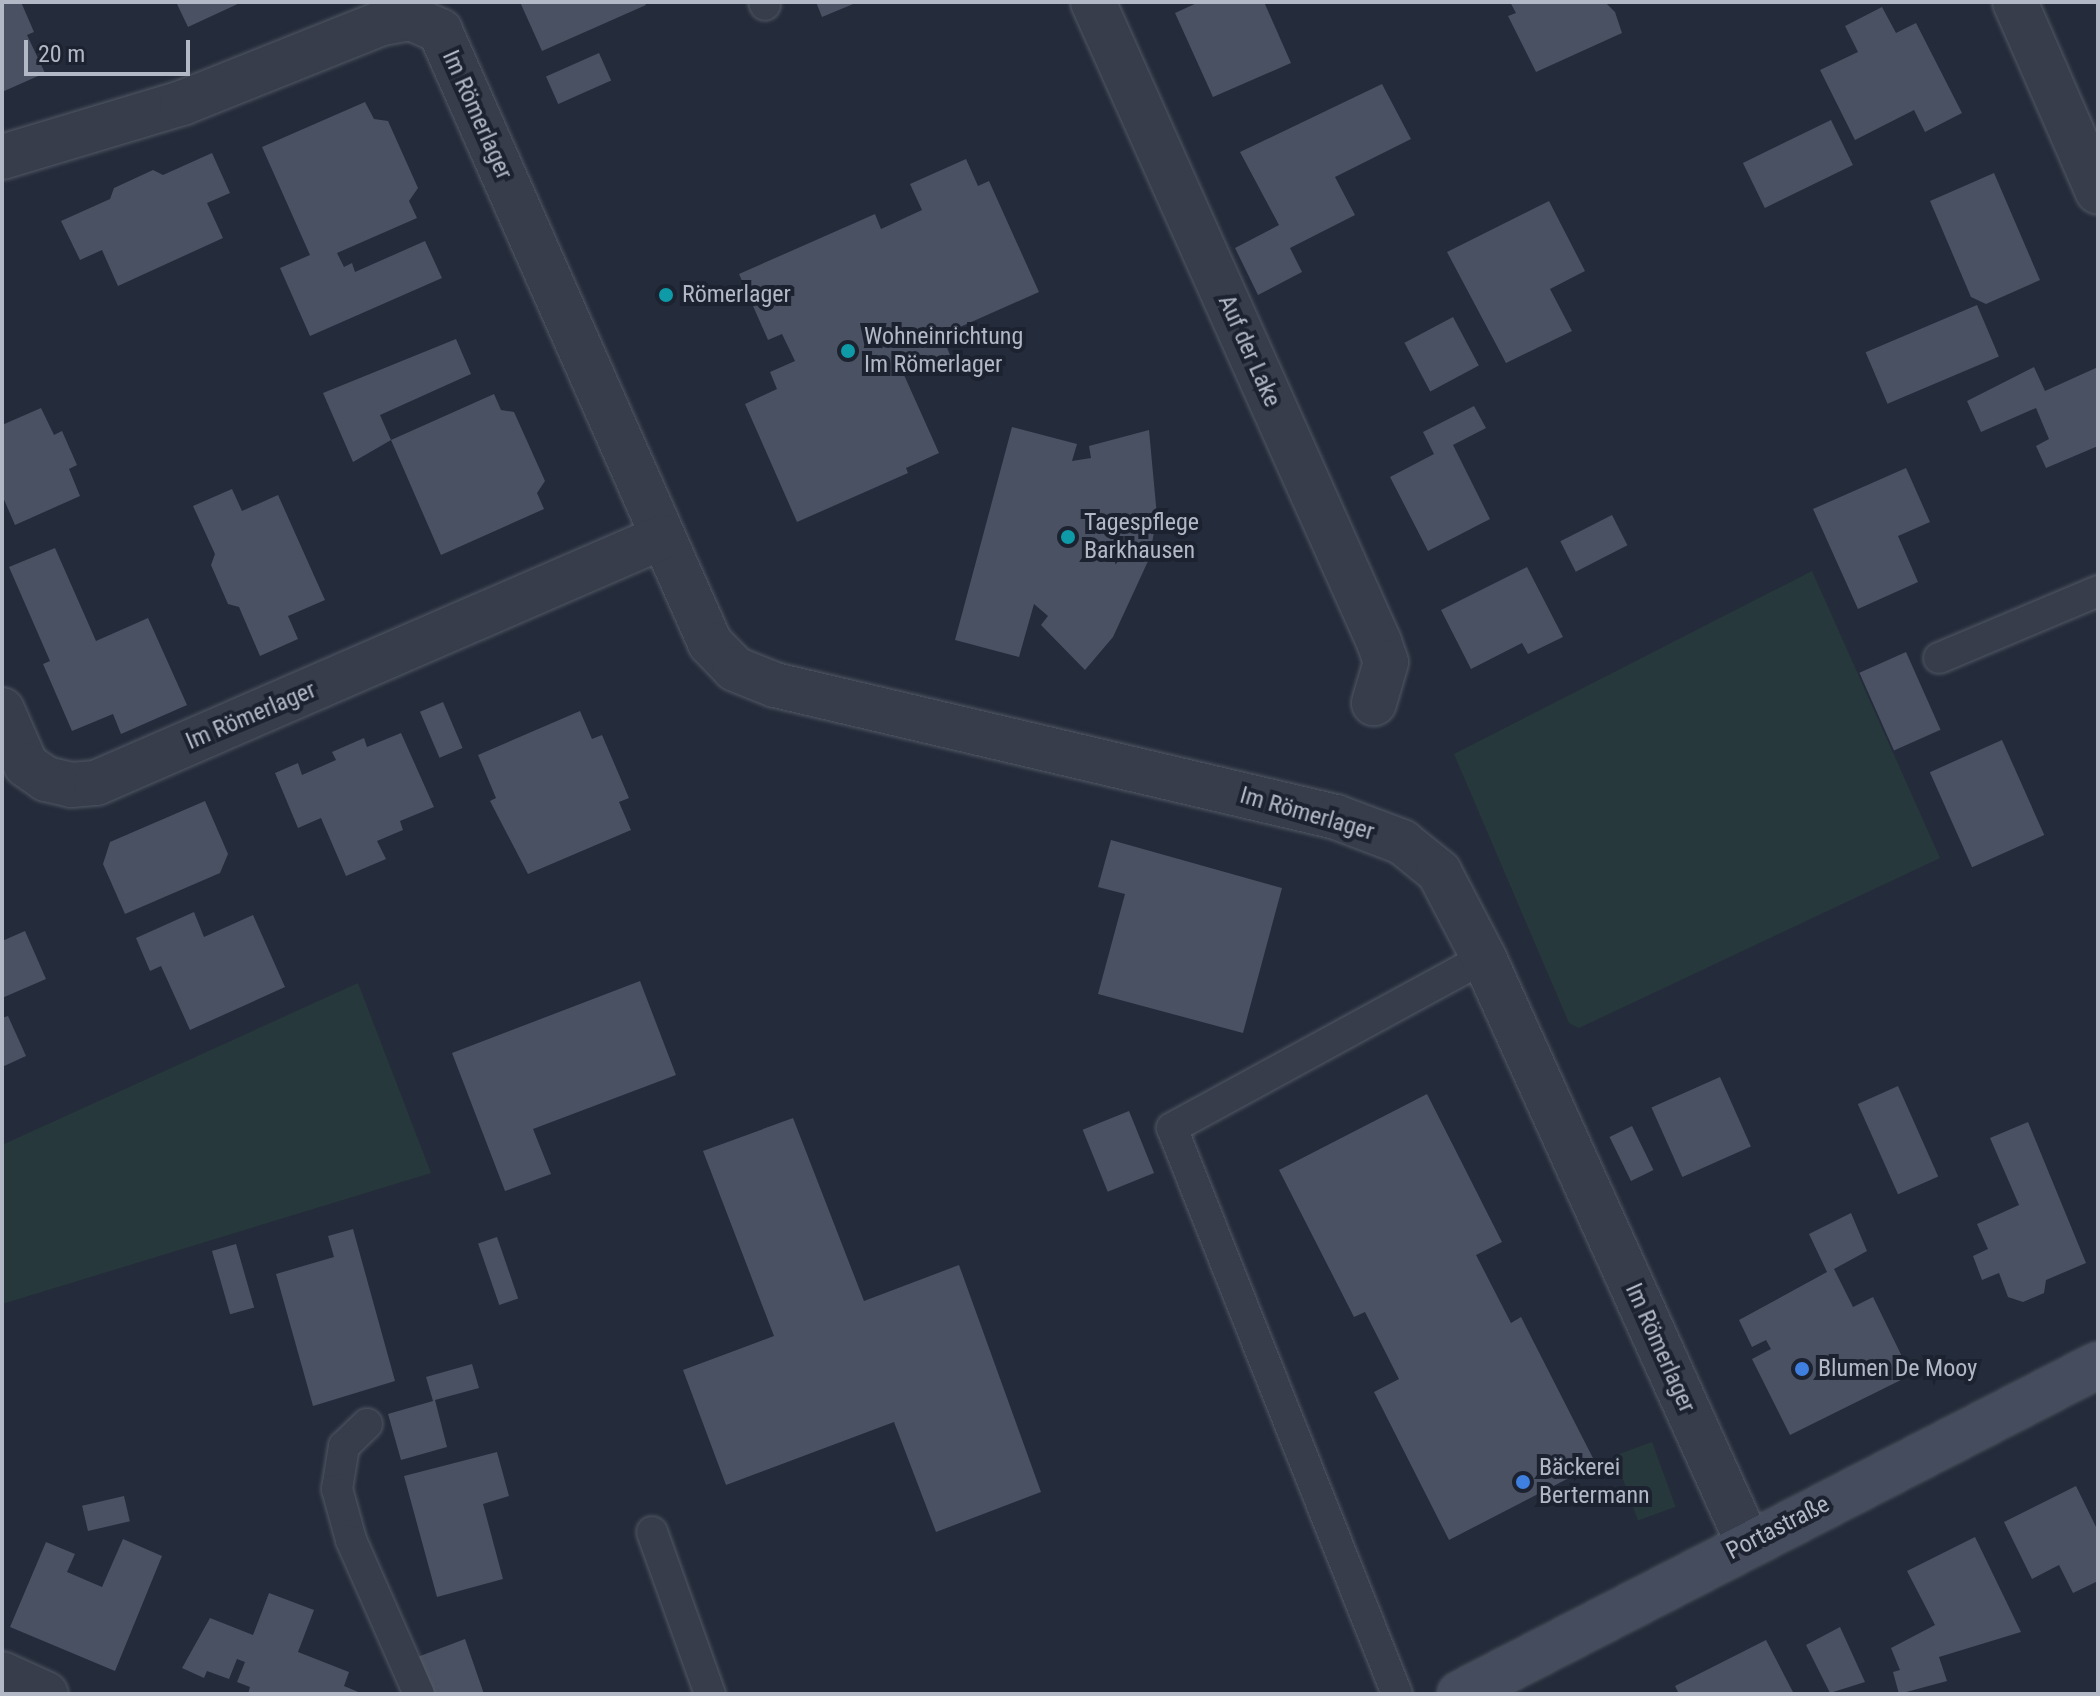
<!DOCTYPE html>
<meta charset="utf-8">
<style>
body{margin:0}
#map{position:relative;width:2100px;height:1696px;overflow:hidden;background:#242b3a;font-family:"Roboto Condensed",sans-serif}
div>[style]{position:absolute}
[style*='--x']{left:calc(var(--x)*1px);top:calc(var(--y)*1px);width:calc(var(--w)*1px);rotate:calc(var(--a)*1deg)}
.green>*{inset:0;background:#27383c;transform-origin:0 0}
.building>*{inset:0;background:#4a5162;transform-origin:0 0}
.roads{filter:drop-shadow(0 0 2px #525865) drop-shadow(0 0 2px #525865)}
.lane>*{height:30px;margin:-15px;padding:0 15px;transform-origin:15px;border-radius:15px;background:#373d4a}
.street>*{height:44px;margin:-22px;padding:0 22px;transform-origin:22px;border-radius:22px;background:#373d4a}
.secondary>*{height:44px;margin:-22px;padding:0 22px;transform-origin:22px;border-radius:22px;background:#454c5d}
.dots>*{width:22px;height:22px;translate:-50% -50%;box-sizing:border-box;border:4px solid #1c222f;border-radius:50%}
span{translate:-50% -50%;white-space:nowrap;text-align:center;line-height:1.15;-webkit-text-stroke:8px #1c222f;paint-order:stroke}
.street-label{font-size:24px;color:#b2b8c6}
.poi-label{font-size:24px;color:#b2b8c6}
.left{translate:0 -50%;text-align:left}
.frame{position:absolute;inset:0;border:4px solid #b2b8c6;pointer-events:none}
.scale{position:absolute;left:24px;top:40px;width:166px;height:36px;box-sizing:border-box;border:4px solid #b2b8c6;border-top:0;padding-left:10px;font-size:24px;line-height:28px;white-space:nowrap;color:#b2b8c6;-webkit-text-stroke:6px #1c222f;paint-order:stroke}
</style>
<div id="map">
<div class="green">
<div style="clip-path:polygon(1812px 571px,1940px 858px,1579px 1028px,1569px 1023px,1454px 754px)"></div>
<div style="clip-path:polygon(358px 983px,431px 1173px,2px 1304px,2px 1145px)"></div>
<div style="left:1652px;top:1442px;width:69px;height:40px;rotate:70deg"></div>
</div>
<div class="building">
<div style="clip-path:polygon(2px 2px,21px 2px,34px 32px,27px 35px,45px 73px,2px 92px)"></div>
<div style="clip-path:polygon(176px 2px,242px 2px,188px 27px)"></div>
<div style="clip-path:polygon(520px 2px,644px 2px,646px 5px,542px 51px)"></div>
<div style="clip-path:polygon(816px 2px,858px 2px,822px 17px)"></div>
<div style="clip-path:polygon(1199px 2px,1264px 2px,1291px 63px,1213px 97px,1175px 13px)"></div>
<div style="clip-path:polygon(1510px 2px,1605px 2px,1615px 12px,1622px 33px,1536px 72px,1508px 16px,1516px 13px)"></div>
<div style="clip-path:polygon(1882px 7px,1896px 33px,1916px 23px,1962px 113px,1925px 132px,1914px 110px,1855px 140px,1820px 70px,1858px 52px,1845px 26px)"></div>
<div style="left:599px;top:53px;width:30px;height:58px;rotate:66deg"></div>
<div style="clip-path:polygon(1382px 84px,1411px 139px,1335px 177px,1355px 215px,1290px 248px,1302px 272px,1258px 295px,1235px 248px,1279px 225px,1240px 152px)"></div>
<div style="clip-path:polygon(365px 102px,374px 119px,388px 121px,418px 188px,409px 201px,417px 218px,337px 253px,344px 267px,352px 263px,355px 272px,425px 241px,442px 278px,310px 336px,280px 268px,310px 255px,262px 147px)"></div>
<div style="left:1831px;top:120px;width:50px;height:98px;rotate:64deg"></div>
<div style="clip-path:polygon(212px 153px,230px 193px,207px 203px,223px 238px,118px 286px,102px 250px,80px 260px,61px 221px,110px 199px,114px 188px,153px 170px,163px 175px)"></div>
<div style="clip-path:polygon(966px 159px,978px 186px,989px 181px,1039px 292px,942px 335px,950px 355px,904px 375px,939px 453px,906px 468px,908px 473px,797px 522px,745px 404px,777px 389px,770px 372px,795px 361px,782px 334px,768px 340px,739px 274px,875px 214px,881px 229px,922px 210px,910px 184px)"></div>
<div style="clip-path:polygon(1994px 173px,2040px 280px,1986px 304px,1971px 297px,1930px 201px)"></div>
<div style="clip-path:polygon(1549px 201px,1585px 271px,1550px 289px,1572px 331px,1506px 363px,1447px 252px)"></div>
<div style="left:1977px;top:305px;width:56px;height:121px;rotate:67deg"></div>
<div style="left:1453px;top:317px;width:55px;height:55px;rotate:62deg"></div>
<div style="clip-path:polygon(456px 339px,471px 374px,380px 415px,391px 440px,353px 462px,323px 393px)"></div>
<div style="clip-path:polygon(2034px 367px,2045px 391px,2098px 367px,2098px 446px,2046px 468px,2036px 446px,2049px 439px,2036px 408px,1981px 432px,1967px 401px)"></div>
<div style="clip-path:polygon(494px 394px,501px 410px,514px 412px,545px 481px,537px 493px,544px 509px,441px 555px,391px 440px)"></div>
<div style="clip-path:polygon(1474px 406px,1486px 428px,1453px 445px,1490px 519px,1428px 551px,1390px 477px,1434px 454px,1423px 432px)"></div>
<div style="clip-path:polygon(41px 408px,54px 435px,62px 431px,77px 465px,69px 469px,80px 496px,15px 525px,2px 495px,2px 425px)"></div>
<div style="clip-path:polygon(1012px 427px,1077px 444px,1072px 461px,1091px 458px,1089px 446px,1149px 430px,1157px 516px,1149px 559px,1113px 637px,1085px 670px,1041px 625px,1048px 616px,1034px 604px,1019px 657px,955px 640px)"></div>
<div style="clip-path:polygon(1906px 468px,1930px 522px,1898px 536px,1918px 582px,1858px 609px,1813px 509px)"></div>
<div style="clip-path:polygon(232px 489px,242px 511px,278px 495px,325px 600px,288px 616px,298px 639px,260px 656px,239px 607px,228px 604px,211px 565px,215px 554px,193px 506px)"></div>
<div style="left:1612px;top:515px;width:34px;height:58px;rotate:63deg"></div>
<div style="clip-path:polygon(55px 548px,96px 641px,148px 618px,187px 705px,121px 734px,113px 714px,72px 731px,43px 664px,50px 661px,9px 567px)"></div>
<div style="clip-path:polygon(1527px 567px,1563px 637px,1528px 654px,1522px 643px,1471px 669px,1441px 610px)"></div>
<div style="left:1906px;top:652px;width:85px;height:51px;rotate:66deg"></div>
<div style="left:443px;top:702px;width:50px;height:25px;rotate:67deg"></div>
<div style="clip-path:polygon(580px 711px,592px 739px,602px 735px,629px 798px,619px 802px,631px 830px,528px 874px,490px 801px,496px 798px,478px 755px)"></div>
<div style="clip-path:polygon(401px 733px,434px 807px,400px 821px,403px 830px,377px 841px,386px 859px,346px 876px,321px 818px,298px 828px,275px 773px,298px 763px,302px 775px,336px 760px,332px 752px,364px 738px,367px 747px)"></div>
<div style="left:2002px;top:740px;width:104px;height:79px;rotate:66deg"></div>
<div style="clip-path:polygon(205px 801px,228px 854px,220px 873px,125px 914px,103px 864px,110px 842px)"></div>
<div style="clip-path:polygon(1111px 840px,1282px 888px,1243px 1033px,1098px 994px,1125px 894px,1098px 887px)"></div>
<div style="clip-path:polygon(194px 912px,204px 937px,253px 915px,285px 987px,190px 1030px,161px 966px,150px 971px,136px 938px)"></div>
<div style="clip-path:polygon(25px 931px,46px 979px,2px 998px,2px 941px)"></div>
<div style="clip-path:polygon(640px 981px,676px 1075px,533px 1129px,551px 1174px,505px 1191px,452px 1053px)"></div>
<div style="clip-path:polygon(8px 1016px,26px 1056px,2px 1067px,2px 1018px)"></div>
<div style="left:1720px;top:1077px;width:76px;height:75px;rotate:66deg"></div>
<div style="left:1898px;top:1086px;width:99px;height:44px;rotate:66deg"></div>
<div style="clip-path:polygon(1427px 1094px,1502px 1242px,1476px 1255px,1511px 1323px,1521px 1317px,1596px 1464px,1449px 1540px,1374px 1392px,1399px 1379px,1365px 1312px,1354px 1317px,1279px 1170px)"></div>
<div style="left:1129px;top:1111px;width:67px;height:50px;rotate:68deg"></div>
<div style="clip-path:polygon(793px 1118px,864px 1301px,959px 1265px,1041px 1492px,936px 1532px,894px 1422px,726px 1485px,683px 1370px,774px 1336px,703px 1151px)"></div>
<div style="clip-path:polygon(2028px 1122px,2086px 1263px,2046px 1280px,2044px 1293px,2023px 1302px,2008px 1297px,1999px 1273px,1982px 1280px,1973px 1256px,1988px 1249px,1977px 1224px,2019px 1205px,1990px 1138px)"></div>
<div style="left:1632px;top:1126px;width:49px;height:25px;rotate:64deg"></div>
<div style="clip-path:polygon(1851px 1213px,1867px 1251px,1834px 1269px,1853px 1307px,1873px 1297px,1911px 1375px,1790px 1435px,1752px 1359px,1771px 1349px,1766px 1340px,1752px 1347px,1739px 1320px,1827px 1272px,1809px 1234px)"></div>
<div style="clip-path:polygon(353px 1229px,395px 1381px,313px 1406px,276px 1274px,334px 1257px,328px 1236px)"></div>
<div style="left:497px;top:1237px;width:65px;height:20px;rotate:71deg"></div>
<div style="left:236px;top:1244px;width:66px;height:25px;rotate:74deg"></div>
<div style="clip-path:polygon(472px 1364px,479px 1388px,435px 1400px,447px 1447px,401px 1460px,388px 1414px,433px 1401px,426px 1377px)"></div>
<div style="clip-path:polygon(497px 1452px,509px 1496px,483px 1504px,503px 1579px,437px 1597px,404px 1476px)"></div>
<div style="clip-path:polygon(2076px 1486px,2098px 1531px,2098px 1581px,2073px 1593px,2059px 1565px,2032px 1579px,2004px 1522px)"></div>
<div style="left:124px;top:1496px;width:26px;height:43px;rotate:77deg"></div>
<div style="clip-path:polygon(1975px 1537px,2021px 1632px,1939px 1657px,1947px 1681px,1899px 1694px,1893px 1672px,1900px 1670px,1891px 1648px,1935px 1625px,1907px 1571px)"></div>
<div style="clip-path:polygon(123px 1539px,162px 1556px,115px 1671px,10px 1627px,46px 1542px,75px 1554px,67px 1572px,102px 1587px)"></div>
<div style="clip-path:polygon(269px 1593px,314px 1610px,298px 1652px,349px 1672px,344px 1686px,363px 1694px,248px 1694px,250px 1687px,237px 1682px,245px 1662px,237px 1659px,229px 1679px,207px 1671px,204px 1678px,182px 1668px,210px 1618px,253px 1635px)"></div>
<div style="clip-path:polygon(1840px 1627px,1865px 1682px,1830px 1693px,1806px 1645px)"></div>
<div style="clip-path:polygon(465px 1639px,484px 1694px,421px 1694px,407px 1661px)"></div>
<div style="clip-path:polygon(1766px 1640px,1794px 1694px,1679px 1694px,1675px 1686px)"></div>
</div>
<div class="roads">
<div class="lane">
<div style="--x:764;--y:2;--w:3;--a:72"></div>
<div style="--x:1939;--y:658;--w:173;--a:-22.8"></div>
<div style="--x:367;--y:1424;--w:32;--a:136"></div>
<div style="--x:344;--y:1446;--w:44;--a:99.2"></div>
<div style="--x:337;--y:1489;--w:53;--a:74.6"></div>
<div style="--x:351;--y:1540;--w:168;--a:66.2"></div>
<div style="--x:652;--y:1532;--w:172;--a:70.3"></div>
<div style="--x:1397;--y:1694;--w:609;--a:-111.68"></div>
<div style="--x:1172;--y:1128;--w:355;--a:-28.6"></div>
</div>
<div class="street">
<div style="--x:1093;--y:2;--w:701;--a:65.92"></div>
<div style="--x:1379;--y:642;--w:21;--a:71"></div>
<div style="--x:1386;--y:662;--w:43;--a:106.3"></div>
<div style="--x:2015;--y:2;--w:207;--a:66.4"></div>
<div style="--x:2;--y:157;--w:188;--a:-16.7"></div>
<div style="--x:182;--y:103;--w:215;--a:-21.8"></div>
<div style="--x:382;--y:23;--w:29;--a:-10"></div>
<div style="--x:411;--y:18;--w:32;--a:24"></div>
<div style="--x:440;--y:31;--w:669;--a:66.19"></div>
<div style="--x:710;--y:643;--w:36;--a:46"></div>
<div style="--x:735;--y:669;--w:43;--a:21.8"></div>
<div style="--x:775;--y:685;--w:576;--a:13.24"></div>
<div style="--x:1336;--y:817;--w:71;--a:20.7"></div>
<div style="--x:1402;--y:842;--w:48;--a:39"></div>
<div style="--x:1439;--y:872;--w:97;--a:62.4"></div>
<div style="--x:1484;--y:958;--w:642;--a:65.71"></div>
<div style="--x:2;--y:710;--w:60;--a:66.4"></div>
<div style="--x:26;--y:765;--w:24;--a:35"></div>
<div style="--x:46;--y:779;--w:26;--a:13"></div>
<div style="--x:71;--y:785;--w:25;--a:-5"></div>
<div style="--x:96;--y:783;--w:617;--a:-23.49"></div>
<div style="--x:2;--y:1674;--w:48;--a:24.4"></div>
</div>
<div class="secondary">
<div style="--x:1460;--y:1694;--w:718;--a:-27.28"></div>
</div>
</div>
<div class="dots">
<div style="left:666px;top:295px;background:#0f9aa8"></div>
<div style="left:848px;top:351px;background:#0f9aa8"></div>
<div style="left:1068px;top:537px;background:#0f9aa8"></div>
<div style="left:1802px;top:1369px;background:#3f7fe0"></div>
<div style="left:1523px;top:1482px;background:#3f7fe0"></div>
</div>
<div class="street-label">
<span style="left:477px;top:115px;rotate:66deg">Im Römerlager</span>
<span style="left:1249px;top:351px;rotate:66deg">Auf der Lake</span>
<span style="left:251px;top:716px;rotate:-23deg">Im Römerlager</span>
<span style="left:1307px;top:814px;rotate:16deg">Im Römerlager</span>
<span style="left:1660px;top:1348px;rotate:66deg">Im Römerlager</span>
<span style="left:1778px;top:1528px;rotate:-27deg">Portastraße</span>
</div>
<div class="poi-label">
<span class="left" style="left:682px;top:295px">Römerlager</span>
<span class="left" style="left:864px;top:351px">Wohneinrichtung<br>Im Römerlager</span>
<span class="left" style="left:1084px;top:537px">Tagespflege<br>Barkhausen</span>
<span class="left" style="left:1818px;top:1369px">Blumen De Mooy</span>
<span class="left" style="left:1539px;top:1482px">Bäckerei<br>Bertermann</span>
</div>
<div class="frame"></div>
<div class="scale">20 m</div>
</div>
